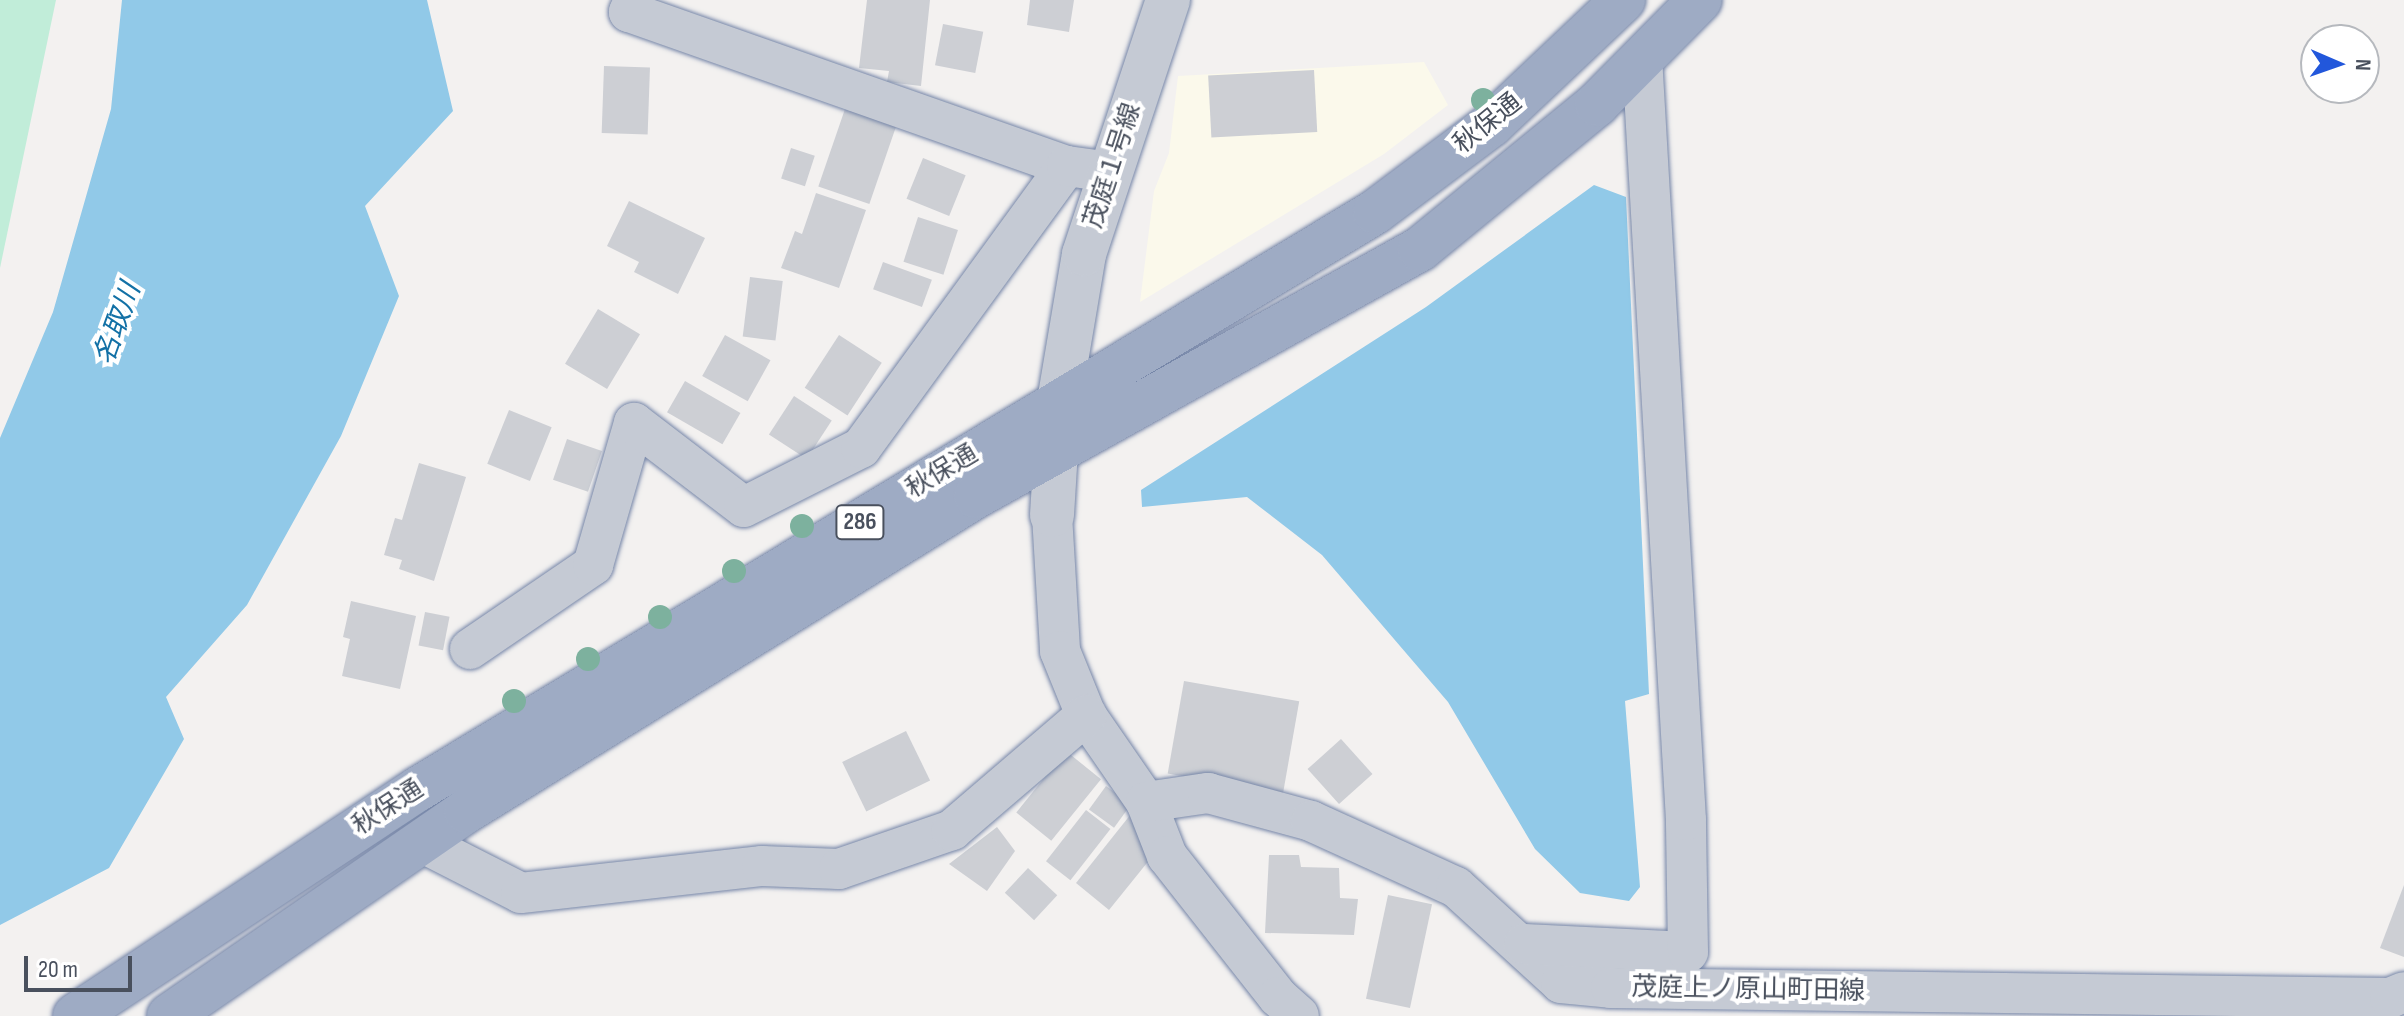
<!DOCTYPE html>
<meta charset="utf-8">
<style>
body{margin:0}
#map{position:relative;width:2404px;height:1016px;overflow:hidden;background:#f3f1f0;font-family:"Sofia Sans Condensed","Noto Sans JP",sans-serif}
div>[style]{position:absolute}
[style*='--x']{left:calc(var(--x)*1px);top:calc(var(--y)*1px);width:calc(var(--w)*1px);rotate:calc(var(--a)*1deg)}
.commercial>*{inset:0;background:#fbf9eb}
.green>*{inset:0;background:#c1edd9}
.water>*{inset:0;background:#91c9e8}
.building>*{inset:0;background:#cdcfd4;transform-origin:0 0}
.roads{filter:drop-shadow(0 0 2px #7686a8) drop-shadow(0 0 2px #7686a8)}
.minor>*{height:40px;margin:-20px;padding:0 20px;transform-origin:20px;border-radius:20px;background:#c5cad4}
.tertiary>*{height:44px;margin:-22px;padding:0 22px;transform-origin:22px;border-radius:22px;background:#c5cad4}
.trunk>*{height:44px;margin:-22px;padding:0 22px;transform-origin:22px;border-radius:22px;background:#9eabc4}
.trees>*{width:24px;height:24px;margin:-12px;border-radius:50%;background:#7db19e}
span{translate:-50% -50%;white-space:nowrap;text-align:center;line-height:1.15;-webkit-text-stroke:8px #fff;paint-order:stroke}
.shield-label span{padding:2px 6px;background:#fff;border:2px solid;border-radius:6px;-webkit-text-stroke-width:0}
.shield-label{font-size:24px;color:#49505d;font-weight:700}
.street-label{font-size:26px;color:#49505d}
.water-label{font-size:28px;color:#1371a6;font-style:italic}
.north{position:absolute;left:2300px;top:24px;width:80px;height:80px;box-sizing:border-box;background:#fff;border:2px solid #b6b9be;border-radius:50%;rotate:92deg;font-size:22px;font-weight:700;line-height:32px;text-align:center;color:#49505d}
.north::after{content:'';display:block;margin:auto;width:28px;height:36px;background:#2257db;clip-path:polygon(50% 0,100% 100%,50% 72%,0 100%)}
.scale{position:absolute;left:24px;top:956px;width:108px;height:36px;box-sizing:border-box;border:4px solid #49505d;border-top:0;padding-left:10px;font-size:24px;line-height:28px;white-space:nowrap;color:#49505d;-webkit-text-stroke:6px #fff;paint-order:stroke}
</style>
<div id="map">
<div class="commercial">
<div style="clip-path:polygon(1424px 62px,1448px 105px,1384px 154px,1140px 302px,1154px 191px,1169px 153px,1178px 76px)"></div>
</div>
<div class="green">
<div style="clip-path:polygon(0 0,56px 0,0 268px)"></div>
</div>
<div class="water">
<div style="clip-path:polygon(122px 0,427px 0,453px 111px,365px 206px,399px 296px,341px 436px,247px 605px,166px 697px,184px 739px,109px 868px,0 925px,0 438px,53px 312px,111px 109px)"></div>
<div style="clip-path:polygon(1594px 185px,1626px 197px,1649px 694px,1625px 701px,1640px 887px,1629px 901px,1580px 893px,1535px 849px,1448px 702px,1322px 555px,1247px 497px,1142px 507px,1141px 490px,1426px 307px)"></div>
</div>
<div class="building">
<div style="clip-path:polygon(867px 0,930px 0,921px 86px,887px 82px,889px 71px,859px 68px)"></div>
<div style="clip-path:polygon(1030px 0,1074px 0,1069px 32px,1027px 25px)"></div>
<div style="left:943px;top:24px;width:41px;height:42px;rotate:11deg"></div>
<div style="left:604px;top:66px;width:46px;height:67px;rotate:2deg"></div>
<div style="left:1314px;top:70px;width:62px;height:106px;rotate:87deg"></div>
<div style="left:845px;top:109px;width:54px;height:82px;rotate:19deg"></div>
<div style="left:791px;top:148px;width:25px;height:32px;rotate:18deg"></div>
<div style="left:923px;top:158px;width:46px;height:44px;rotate:22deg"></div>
<div style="clip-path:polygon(816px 193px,866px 210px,839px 288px,781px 268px,795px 231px,802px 234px)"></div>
<div style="clip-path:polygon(629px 201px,705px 238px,678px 294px,634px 272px,639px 262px,607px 246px)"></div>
<div style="left:918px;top:217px;width:42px;height:47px;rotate:18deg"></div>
<div style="left:883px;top:262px;width:52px;height:29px;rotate:20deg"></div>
<div style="left:750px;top:277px;width:33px;height:60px;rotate:7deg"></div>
<div style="left:598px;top:309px;width:49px;height:64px;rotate:31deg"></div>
<div style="left:725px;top:335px;width:52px;height:47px;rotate:29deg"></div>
<div style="left:839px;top:335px;width:51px;height:63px;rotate:33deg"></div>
<div style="left:685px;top:381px;width:64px;height:36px;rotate:30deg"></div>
<div style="left:794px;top:396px;width:45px;height:46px;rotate:33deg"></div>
<div style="left:509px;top:410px;width:46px;height:58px;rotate:22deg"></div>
<div style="left:567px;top:439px;width:37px;height:43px;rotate:19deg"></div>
<div style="clip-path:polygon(419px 463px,466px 477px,434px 581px,399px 569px,402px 560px,384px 555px,395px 518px,402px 520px)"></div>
<div style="clip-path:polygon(351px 601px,416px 616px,400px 689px,342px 676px,350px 639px,343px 637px)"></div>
<div style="left:425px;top:612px;width:25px;height:34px;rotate:11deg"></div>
<div style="left:1184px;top:681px;width:117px;height:94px;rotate:10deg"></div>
<div style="left:906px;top:731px;width:55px;height:71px;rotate:64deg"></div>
<div style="left:1341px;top:739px;width:47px;height:45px;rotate:48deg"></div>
<div style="left:1066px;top:751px;width:45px;height:79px;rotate:39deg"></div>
<div style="left:1106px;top:786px;width:31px;height:29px;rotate:36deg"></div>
<div style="left:1086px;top:810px;width:31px;height:65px;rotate:38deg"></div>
<div style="clip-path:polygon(1131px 814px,1155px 853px,1109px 910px,1076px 883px)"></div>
<div style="clip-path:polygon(997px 827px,1015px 851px,987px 891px,949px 864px)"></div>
<div style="clip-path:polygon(1269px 855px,1299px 855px,1301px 867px,1339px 868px,1340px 898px,1358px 899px,1354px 935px,1265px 933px)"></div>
<div style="left:1028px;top:868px;width:40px;height:34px;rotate:43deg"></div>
<div style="clip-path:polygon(2404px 885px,2404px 957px,2380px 948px)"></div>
<div style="left:1388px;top:895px;width:45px;height:106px;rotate:12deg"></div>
</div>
<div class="roads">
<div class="minor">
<div style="--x:634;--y:0;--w:13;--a:113"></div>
<div style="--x:629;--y:12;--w:464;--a:19.4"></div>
<div style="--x:1052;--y:515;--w:136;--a:86.6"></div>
<div style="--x:1060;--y:651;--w:69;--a:67.9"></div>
<div style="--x:1086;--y:715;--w:106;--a:55.4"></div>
<div style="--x:1146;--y:802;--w:58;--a:68.7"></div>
<div style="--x:1167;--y:856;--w:179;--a:51.8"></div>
<div style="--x:1278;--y:997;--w:28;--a:42"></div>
<div style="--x:470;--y:649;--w:149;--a:-34.3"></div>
<div style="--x:593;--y:565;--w:148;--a:-73.9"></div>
<div style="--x:634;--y:423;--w:138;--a:37.4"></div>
<div style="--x:744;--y:507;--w:131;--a:-26.8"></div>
<div style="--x:861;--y:448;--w:349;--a:-53.9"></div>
<div style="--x:1067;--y:166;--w:42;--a:8.1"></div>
<div style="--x:1146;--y:802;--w:63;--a:-8.3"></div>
<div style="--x:1208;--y:793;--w:107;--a:15.2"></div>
<div style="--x:1311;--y:821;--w:159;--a:24.5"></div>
<div style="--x:1456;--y:887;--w:142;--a:42.4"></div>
<div style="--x:1561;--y:983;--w:50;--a:5.7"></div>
<div style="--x:1611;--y:988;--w:779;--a:0.74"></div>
<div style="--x:2390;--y:998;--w:15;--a:-23"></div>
<div style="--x:421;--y:842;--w:112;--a:27"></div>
<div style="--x:521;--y:893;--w:243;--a:-6.4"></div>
<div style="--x:762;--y:866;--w:77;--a:2.2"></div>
<div style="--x:839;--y:869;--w:120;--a:-19"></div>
<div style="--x:952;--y:830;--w:177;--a:-40.6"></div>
<div style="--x:1524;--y:944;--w:164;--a:2.8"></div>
<div style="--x:1688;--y:952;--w:132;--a:-90.9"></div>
<div style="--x:1686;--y:820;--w:763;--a:-93.3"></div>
</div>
<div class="tertiary">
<div style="--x:1052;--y:515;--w:113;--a:-86.5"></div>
<div style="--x:1059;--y:402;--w:150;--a:-80.4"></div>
<div style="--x:1084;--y:254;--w:268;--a:-71.7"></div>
</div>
<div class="trunk">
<div style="--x:75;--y:1016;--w:411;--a:-33.5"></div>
<div style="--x:418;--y:789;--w:1117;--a:-31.09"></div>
<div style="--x:1375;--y:212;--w:145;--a:-36.9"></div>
<div style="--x:1491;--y:125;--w:182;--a:-43.4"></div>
<div style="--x:169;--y:1016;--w:361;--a:-34.6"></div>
<div style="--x:466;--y:811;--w:599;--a:-31.7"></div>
<div style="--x:976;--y:496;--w:508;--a:-29.09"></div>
<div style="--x:1420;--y:249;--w:229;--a:-39.3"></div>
<div style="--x:1597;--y:104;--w:146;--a:-45.3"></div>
</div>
</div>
<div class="trees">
<div style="left:1483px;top:100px"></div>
<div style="left:802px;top:526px"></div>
<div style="left:734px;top:571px"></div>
<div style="left:660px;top:617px"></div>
<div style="left:588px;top:659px"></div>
<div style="left:514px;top:701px"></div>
</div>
<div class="shield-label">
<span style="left:860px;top:522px">286</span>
</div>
<div class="street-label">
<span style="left:1488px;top:124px;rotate:-39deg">秋保通</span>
<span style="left:1113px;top:166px;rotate:-72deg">茂庭１号線</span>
<span style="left:942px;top:472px;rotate:-31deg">秋保通</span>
<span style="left:388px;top:808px;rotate:-33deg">秋保通</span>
<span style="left:1748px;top:990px;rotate:1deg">茂庭上ノ原山町田線</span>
</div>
<div class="water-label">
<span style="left:118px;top:324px;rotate:-70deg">名取川</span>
</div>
<div class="north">N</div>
<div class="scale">20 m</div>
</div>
